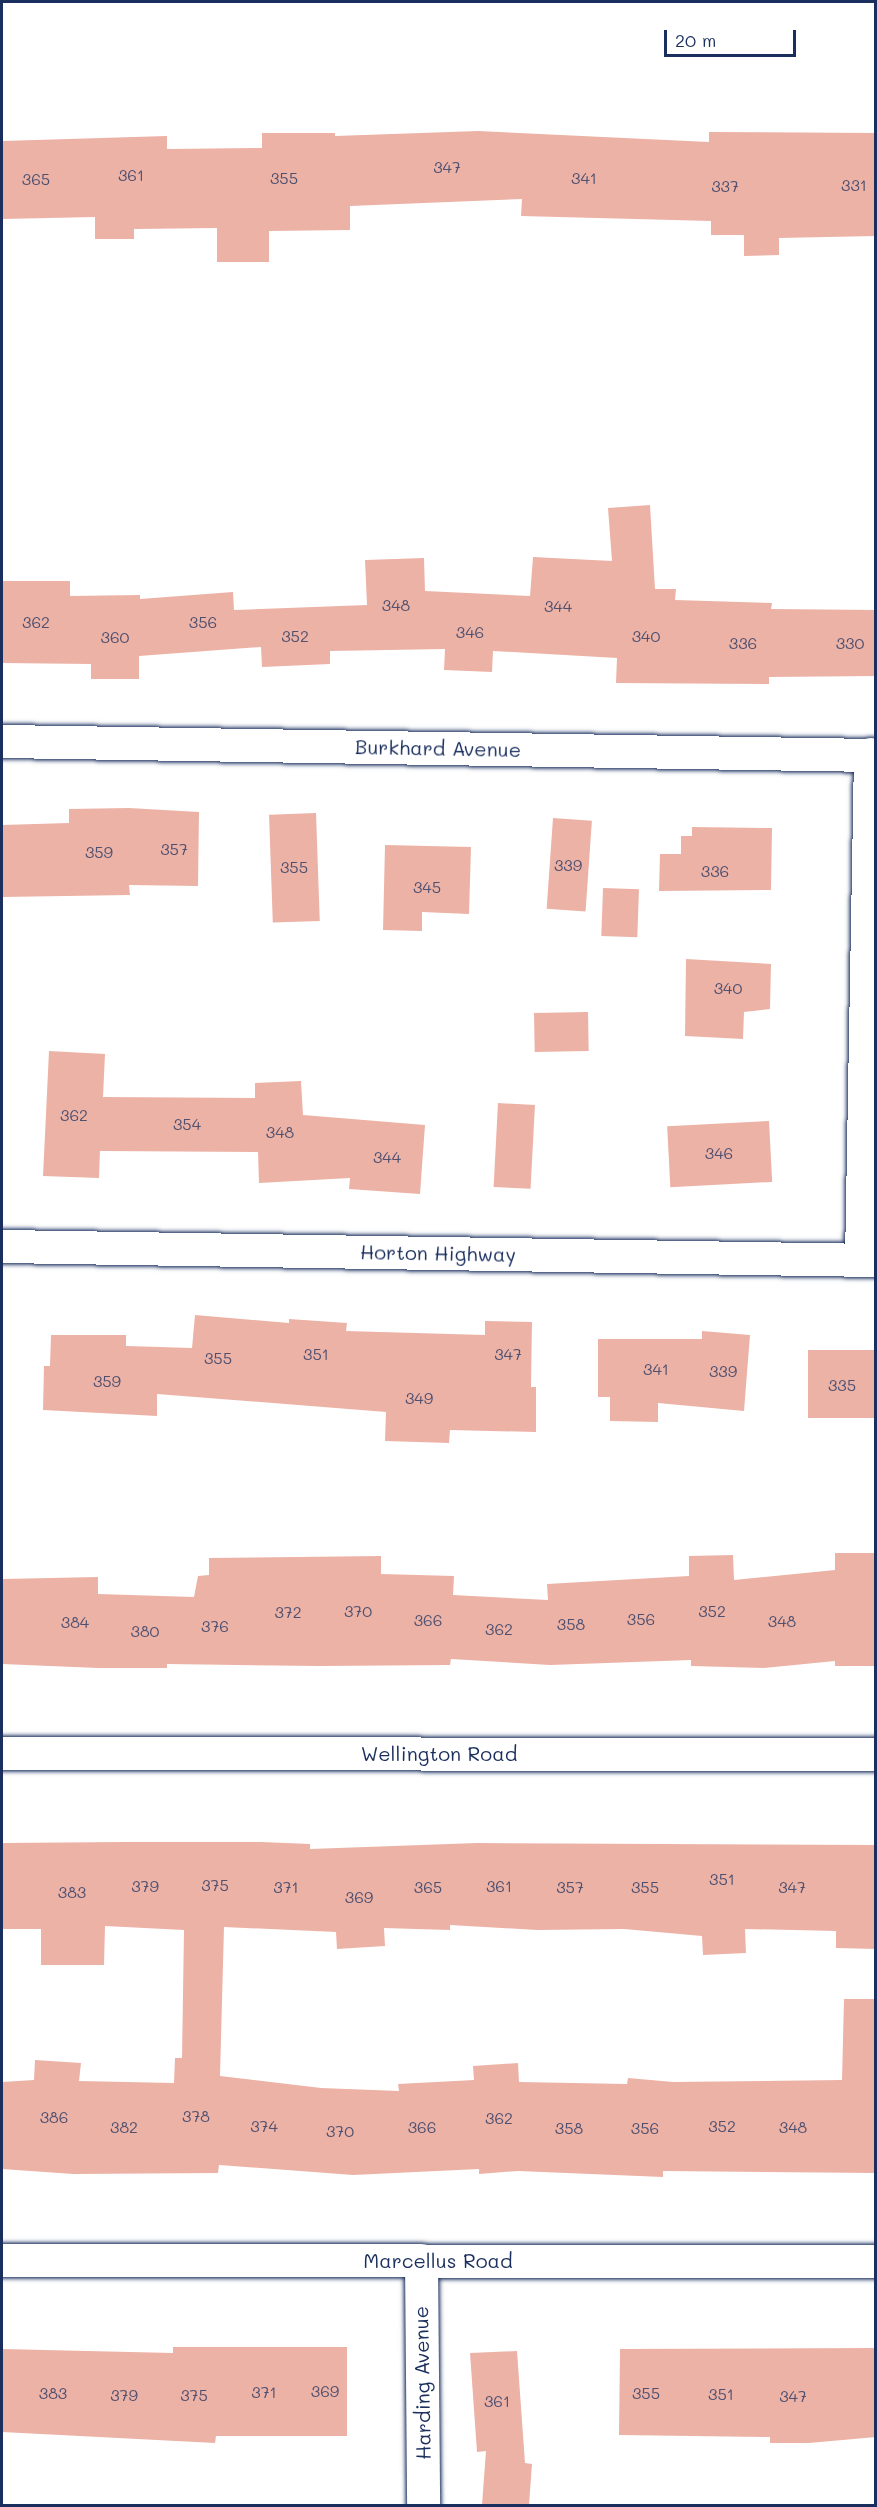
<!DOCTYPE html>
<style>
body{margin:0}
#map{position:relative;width:877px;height:2507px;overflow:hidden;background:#fff;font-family:Mali,sans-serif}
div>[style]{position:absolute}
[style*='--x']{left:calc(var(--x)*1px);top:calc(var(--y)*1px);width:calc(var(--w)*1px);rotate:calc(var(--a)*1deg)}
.building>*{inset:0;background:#ecb2a6;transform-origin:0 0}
.roads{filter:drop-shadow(0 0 2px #1b2f5e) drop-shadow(0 0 2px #1b2f5e)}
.street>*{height:33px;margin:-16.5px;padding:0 16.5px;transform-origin:16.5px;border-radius:16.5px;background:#fff}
span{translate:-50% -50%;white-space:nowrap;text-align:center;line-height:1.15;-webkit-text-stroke:5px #fff;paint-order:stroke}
.number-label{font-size:16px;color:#4f5070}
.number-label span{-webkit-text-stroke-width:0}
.street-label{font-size:20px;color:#1b2f5e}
.frame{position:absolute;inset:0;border:3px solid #1b2f5e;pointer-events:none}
.scale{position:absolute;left:664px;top:30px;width:132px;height:27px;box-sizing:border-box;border:3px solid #1b2f5e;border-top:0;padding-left:8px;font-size:18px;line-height:21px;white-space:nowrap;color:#1b2f5e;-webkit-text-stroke:4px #fff;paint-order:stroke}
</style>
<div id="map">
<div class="building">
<div style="clip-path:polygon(478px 131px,709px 142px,709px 132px,876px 133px,876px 236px,779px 238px,779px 255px,744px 256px,744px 235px,711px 235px,711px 221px,521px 216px,522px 199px,350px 206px,350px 230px,269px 231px,269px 262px,217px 262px,217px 228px,134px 229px,134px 239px,95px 239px,95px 217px,2px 219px,2px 141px,167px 136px,167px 149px,262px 148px,262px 133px,335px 133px,335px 136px)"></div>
<div style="clip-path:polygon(650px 505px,655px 589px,676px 589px,675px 600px,772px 603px,771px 609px,876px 610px,876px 676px,769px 677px,769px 684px,616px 683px,617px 658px,493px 651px,492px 672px,444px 670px,445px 649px,330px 651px,330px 664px,262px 667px,261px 647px,139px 656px,139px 679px,91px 679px,91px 664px,2px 663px,2px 581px,70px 581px,70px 596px,140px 595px,140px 599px,233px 592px,234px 610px,367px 605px,365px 560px,424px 558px,425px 591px,530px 596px,533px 557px,612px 561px,608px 508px)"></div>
<div style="clip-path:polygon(129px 808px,199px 812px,198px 886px,129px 885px,130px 895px,2px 897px,2px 825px,69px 823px,69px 809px)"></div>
<div style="left:316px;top:813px;width:108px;height:47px;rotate:88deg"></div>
<div style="left:553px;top:818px;width:39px;height:91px;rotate:4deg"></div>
<div style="clip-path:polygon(692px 827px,772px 828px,771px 890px,659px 891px,660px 854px,681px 854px,681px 836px,692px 836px)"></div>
<div style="clip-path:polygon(385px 845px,471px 847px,469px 914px,422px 912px,422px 931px,383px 930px)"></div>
<div style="left:603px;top:888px;width:36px;height:48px;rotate:2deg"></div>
<div style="clip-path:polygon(686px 959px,771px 964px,770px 1009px,744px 1012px,743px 1039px,685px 1036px)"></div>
<div style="left:588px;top:1012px;width:39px;height:54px;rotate:89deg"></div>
<div style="clip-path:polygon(49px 1051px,105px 1054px,103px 1097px,255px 1098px,255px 1083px,301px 1081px,303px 1115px,425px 1125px,420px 1194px,349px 1189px,350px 1178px,259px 1183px,258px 1152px,100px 1151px,99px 1178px,43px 1176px)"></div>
<div style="left:498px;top:1103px;width:37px;height:84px;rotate:3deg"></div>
<div style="left:769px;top:1121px;width:61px;height:102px;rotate:87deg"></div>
<div style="clip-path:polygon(195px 1315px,289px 1323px,289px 1319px,347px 1323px,346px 1331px,485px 1335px,485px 1321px,532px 1322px,531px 1387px,536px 1387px,536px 1432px,450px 1430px,449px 1443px,385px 1441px,386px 1412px,157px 1394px,157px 1416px,43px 1410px,44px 1366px,50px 1366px,51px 1335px,126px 1335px,126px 1346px,192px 1348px)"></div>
<div style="clip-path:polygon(702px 1331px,750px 1335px,744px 1411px,658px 1403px,658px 1422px,610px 1421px,610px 1397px,598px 1397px,598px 1339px,702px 1339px)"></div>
<div style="left:876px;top:1350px;width:68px;height:68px;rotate:90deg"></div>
<div style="clip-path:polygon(835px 1553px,876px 1553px,876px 1666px,835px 1666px,835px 1661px,764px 1668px,691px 1666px,691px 1660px,550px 1665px,451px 1659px,450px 1665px,320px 1666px,167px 1664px,167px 1668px,98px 1668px,2px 1664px,2px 1579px,98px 1577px,98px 1594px,194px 1597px,198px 1576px,209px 1575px,209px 1558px,381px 1556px,381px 1574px,454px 1576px,453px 1595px,548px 1600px,547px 1584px,689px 1576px,689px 1556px,733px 1555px,734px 1580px,835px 1570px)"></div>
<div style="clip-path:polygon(124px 1842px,261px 1842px,310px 1844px,310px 1849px,477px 1843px,876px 1845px,876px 1949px,836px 1948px,836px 1931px,745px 1929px,746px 1953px,703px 1955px,702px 1936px,624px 1929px,537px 1930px,450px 1925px,450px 1930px,384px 1928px,385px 1946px,337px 1949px,336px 1932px,224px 1927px,220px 2076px,321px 2088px,399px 2091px,398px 2084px,474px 2080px,473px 2066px,518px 2063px,519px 2082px,627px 2084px,628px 2078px,673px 2082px,842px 2080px,844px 1999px,876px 1999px,876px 2173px,663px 2171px,663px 2177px,518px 2171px,479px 2174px,479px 2169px,353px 2175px,219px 2165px,218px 2173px,73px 2174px,2px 2169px,2px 2082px,34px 2080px,35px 2060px,81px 2063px,79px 2081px,174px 2083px,175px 2058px,182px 2058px,184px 1930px,105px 1926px,104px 1965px,41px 1965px,41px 1929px,2px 1929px,2px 1843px)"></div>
<div style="clip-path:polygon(173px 2347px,347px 2347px,347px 2436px,216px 2436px,215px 2443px,2px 2432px,2px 2349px,173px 2353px)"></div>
<div style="clip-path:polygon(876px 2348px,876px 2437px,809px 2443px,770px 2443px,770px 2437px,619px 2435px,620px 2349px)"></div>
<div style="clip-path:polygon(517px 2351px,525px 2463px,532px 2464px,529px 2505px,482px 2505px,486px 2451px,477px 2452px,470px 2353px)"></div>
</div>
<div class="roads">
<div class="street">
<div style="--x:2;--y:741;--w:874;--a:0.92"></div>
<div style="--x:2;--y:1246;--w:874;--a:0.92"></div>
<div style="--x:861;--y:1260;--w:506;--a:-88.98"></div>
<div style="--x:2;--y:1753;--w:874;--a:0.07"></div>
<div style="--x:2;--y:2260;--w:874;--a:0.07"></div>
<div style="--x:421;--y:2260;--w:246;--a:89.5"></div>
</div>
</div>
<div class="number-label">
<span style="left:447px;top:167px">347</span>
<span style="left:131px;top:175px">361</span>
<span style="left:284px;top:178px">355</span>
<span style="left:584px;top:178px">341</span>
<span style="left:36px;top:179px">365</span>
<span style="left:854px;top:185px">331</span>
<span style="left:725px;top:186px">337</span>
<span style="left:396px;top:605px">348</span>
<span style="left:558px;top:606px">344</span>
<span style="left:36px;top:622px">362</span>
<span style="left:203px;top:622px">356</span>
<span style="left:470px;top:632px">346</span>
<span style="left:295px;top:636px">352</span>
<span style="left:646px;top:636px">340</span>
<span style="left:115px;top:637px">360</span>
<span style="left:743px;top:643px">336</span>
<span style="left:850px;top:643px">330</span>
<span style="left:174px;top:849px">357</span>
<span style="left:99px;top:852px">359</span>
<span style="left:568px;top:865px">339</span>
<span style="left:294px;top:867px">355</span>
<span style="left:715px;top:871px">336</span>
<span style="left:427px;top:887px">345</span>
<span style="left:728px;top:988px">340</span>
<span style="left:74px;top:1115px">362</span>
<span style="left:187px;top:1124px">354</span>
<span style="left:280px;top:1132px">348</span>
<span style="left:719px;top:1153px">346</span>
<span style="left:387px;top:1157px">344</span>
<span style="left:316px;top:1354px">351</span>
<span style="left:508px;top:1354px">347</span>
<span style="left:218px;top:1358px">355</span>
<span style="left:656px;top:1369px">341</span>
<span style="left:723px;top:1371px">339</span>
<span style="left:107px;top:1381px">359</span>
<span style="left:842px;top:1385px">335</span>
<span style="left:419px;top:1398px">349</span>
<span style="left:358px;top:1611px">370</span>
<span style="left:712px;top:1611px">352</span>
<span style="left:288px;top:1612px">372</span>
<span style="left:641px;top:1619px">356</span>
<span style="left:428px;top:1620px">366</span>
<span style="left:782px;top:1621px">348</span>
<span style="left:75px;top:1622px">384</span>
<span style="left:571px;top:1624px">358</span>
<span style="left:215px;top:1626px">376</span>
<span style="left:499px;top:1629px">362</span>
<span style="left:145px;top:1631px">380</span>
<span style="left:722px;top:1879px">351</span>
<span style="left:215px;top:1885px">375</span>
<span style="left:145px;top:1886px">379</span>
<span style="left:499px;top:1886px">361</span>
<span style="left:286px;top:1887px">371</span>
<span style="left:428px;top:1887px">365</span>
<span style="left:570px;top:1887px">357</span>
<span style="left:645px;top:1887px">355</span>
<span style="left:792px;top:1887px">347</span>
<span style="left:72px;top:1892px">383</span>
<span style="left:359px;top:1897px">369</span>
<span style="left:196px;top:2116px">378</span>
<span style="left:54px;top:2117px">386</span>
<span style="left:499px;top:2118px">362</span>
<span style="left:264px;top:2126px">374</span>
<span style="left:722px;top:2126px">352</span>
<span style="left:124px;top:2127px">382</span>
<span style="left:422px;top:2127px">366</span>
<span style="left:793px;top:2127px">348</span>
<span style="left:569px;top:2128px">358</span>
<span style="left:645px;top:2128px">356</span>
<span style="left:340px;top:2131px">370</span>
<span style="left:325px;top:2391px">369</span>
<span style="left:264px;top:2392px">371</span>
<span style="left:53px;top:2393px">383</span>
<span style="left:646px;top:2393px">355</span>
<span style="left:721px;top:2394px">351</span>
<span style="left:124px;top:2395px">379</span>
<span style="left:194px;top:2395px">375</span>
<span style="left:793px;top:2396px">347</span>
<span style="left:497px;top:2401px">361</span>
</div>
<div class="street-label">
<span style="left:438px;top:748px;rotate:1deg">Burkhard Avenue</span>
<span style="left:438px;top:1253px;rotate:1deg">Horton Highway</span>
<span style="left:439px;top:1753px">Wellington Road</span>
<span style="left:438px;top:2260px">Marcellus Road</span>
<span style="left:422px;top:2383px;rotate:-91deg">Harding Avenue</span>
</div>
<div class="frame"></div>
<div class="scale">20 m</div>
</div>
